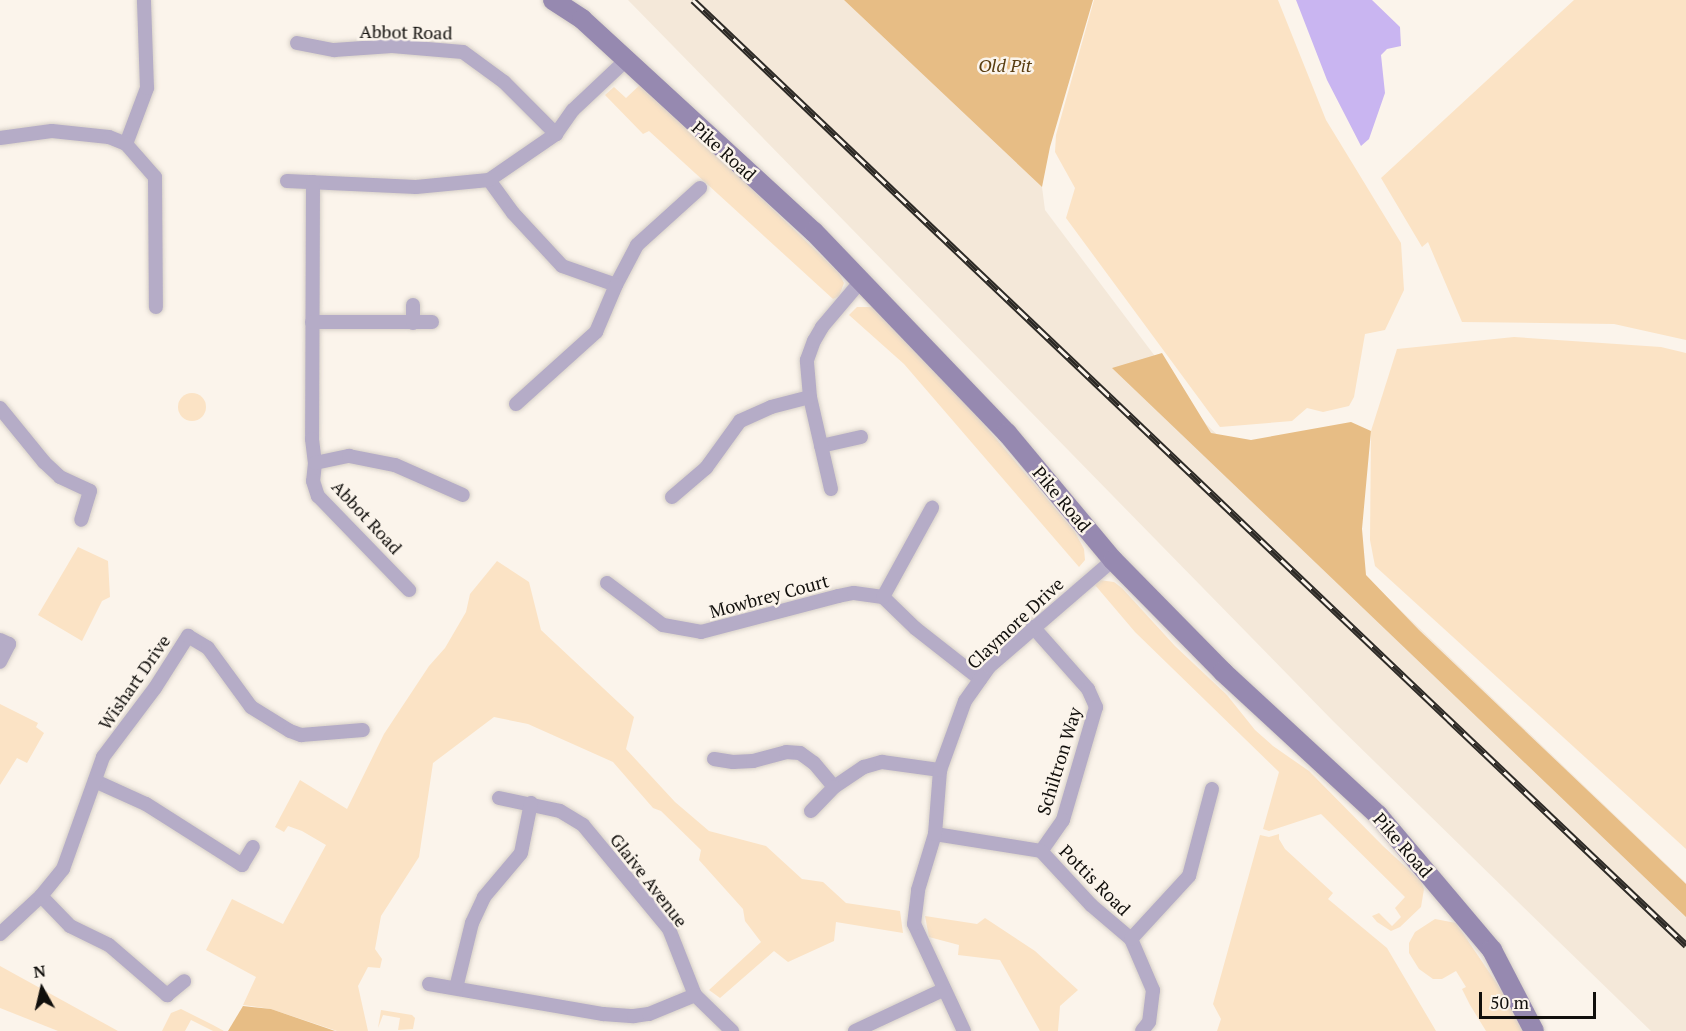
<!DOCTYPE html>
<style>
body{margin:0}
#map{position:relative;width:1686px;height:1031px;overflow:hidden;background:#fbf4eb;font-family:"PT Serif",serif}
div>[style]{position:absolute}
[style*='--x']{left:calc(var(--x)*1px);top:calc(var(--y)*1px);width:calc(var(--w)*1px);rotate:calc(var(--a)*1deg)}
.built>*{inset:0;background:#f4e8d9}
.green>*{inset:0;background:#fbe3c5}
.round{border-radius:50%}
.forest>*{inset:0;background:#e7bd85}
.water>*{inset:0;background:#c9b5f1}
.roads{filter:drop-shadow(0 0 2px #d6cfc7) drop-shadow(0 0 2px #d6cfc7)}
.street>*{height:14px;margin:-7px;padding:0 7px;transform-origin:7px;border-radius:7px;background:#b5acc7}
.secondary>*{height:20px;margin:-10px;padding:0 10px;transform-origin:10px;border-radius:10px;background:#9689b0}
.rail>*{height:7px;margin-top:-3.5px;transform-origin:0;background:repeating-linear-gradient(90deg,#fbf4eb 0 14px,#2d2a26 0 28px);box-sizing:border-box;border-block:2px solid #2d2a26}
span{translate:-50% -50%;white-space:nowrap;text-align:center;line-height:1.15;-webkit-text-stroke:5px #fbf4eb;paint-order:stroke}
.street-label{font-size:18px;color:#110f0c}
.park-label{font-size:18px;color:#593d10;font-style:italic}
.north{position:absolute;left:12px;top:959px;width:60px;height:60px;-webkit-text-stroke:4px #fbf4eb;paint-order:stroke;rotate:352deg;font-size:16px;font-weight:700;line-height:24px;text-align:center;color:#110f0c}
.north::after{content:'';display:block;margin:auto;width:21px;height:27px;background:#110f0c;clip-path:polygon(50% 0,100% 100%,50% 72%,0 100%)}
.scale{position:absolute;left:1479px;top:992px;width:117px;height:27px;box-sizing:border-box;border:3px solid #110f0c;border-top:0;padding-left:8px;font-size:18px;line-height:21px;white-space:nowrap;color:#110f0c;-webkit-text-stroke:4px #fbf4eb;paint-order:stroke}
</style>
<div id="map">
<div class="built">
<div style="clip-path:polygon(628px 0,844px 0,1042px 187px,1045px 210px,1206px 424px,1686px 883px,1686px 1031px,1651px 1031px,1555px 938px,1333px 721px)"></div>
</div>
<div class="green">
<div style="clip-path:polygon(1094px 0,1278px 0,1326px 120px,1401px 243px,1404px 290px,1385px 330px,1365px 334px,1354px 397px,1349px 406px,1323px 412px,1307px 408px,1292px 421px,1220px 427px,1066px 218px,1075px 188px,1055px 152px,1056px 135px)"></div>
<div style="clip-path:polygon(1574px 0,1686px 0,1686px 340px,1614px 324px,1462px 322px,1428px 242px,1422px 247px,1381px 178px)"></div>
<div style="clip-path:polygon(642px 83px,839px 273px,844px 283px,839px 296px,833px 299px,649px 131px,643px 134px,605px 95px,614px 87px,626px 98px)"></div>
<div style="clip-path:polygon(857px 307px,874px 307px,943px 377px,980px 420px,1075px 532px,1084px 549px,1085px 560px,1079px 567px,904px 364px,849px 315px)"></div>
<div style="clip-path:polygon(1514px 337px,1661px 347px,1686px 353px,1686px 849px,1375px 566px,1370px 540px,1371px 431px,1397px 349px)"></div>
<div class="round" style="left:178px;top:393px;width:28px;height:28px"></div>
<div style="clip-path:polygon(78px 547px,108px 561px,110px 597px,102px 601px,82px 641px,38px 615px)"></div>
<div style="clip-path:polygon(497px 561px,529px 582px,541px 630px,634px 717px,626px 749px,675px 802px,709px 831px,766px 846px,802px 879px,823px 882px,846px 903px,900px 911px,903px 933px,836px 922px,834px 941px,788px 962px,774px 951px,720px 998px,709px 990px,761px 942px,745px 921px,743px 909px,699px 860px,701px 850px,661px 811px,653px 808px,613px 762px,528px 724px,494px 717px,433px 763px,419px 857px,381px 916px,375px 949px,382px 959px,380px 968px,368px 967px,358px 986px,368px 1031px,337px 1031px,271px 1009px,243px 1005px,256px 977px,206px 950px,232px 899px,283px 924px,326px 845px,302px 831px,288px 826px,284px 832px,275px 827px,300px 780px,347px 809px,384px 734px,429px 666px,445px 648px,466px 612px,470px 594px)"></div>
<div style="clip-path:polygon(1099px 580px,1114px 582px,1122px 588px,1175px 646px,1227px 695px,1255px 730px,1273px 746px,1309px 771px,1383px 846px,1421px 881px,1424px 889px,1421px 907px,1400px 927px,1391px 931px,1377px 922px,1372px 916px,1379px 913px,1392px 926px,1401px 917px,1395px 908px,1405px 897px,1321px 814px,1269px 831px,1263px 829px,1279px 772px,1135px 632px,1095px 585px)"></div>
<div style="clip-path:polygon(0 704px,38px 723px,36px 727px,44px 733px,27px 763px,17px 758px,0 785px)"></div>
<div style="clip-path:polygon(1279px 834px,1279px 839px,1285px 849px,1333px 893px,1328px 899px,1387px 948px,1436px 1031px,1217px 1031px,1221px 1019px,1213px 1004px,1260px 835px,1269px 837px)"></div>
<div style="clip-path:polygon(925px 916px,977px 924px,985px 918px,1035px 951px,1078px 990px,1060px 1006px,1058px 1031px,1040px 1031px,1000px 960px,958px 955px,959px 945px,929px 937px)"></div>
<div style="clip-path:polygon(1435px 919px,1456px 923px,1512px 1006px,1525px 1031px,1486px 1031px,1470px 1005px,1462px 989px,1466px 987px,1456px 971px,1442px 979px,1433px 979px,1419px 969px,1409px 953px,1409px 943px,1415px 932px)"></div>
<div style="clip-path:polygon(0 966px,118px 1031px,58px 1031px,0 1008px)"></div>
<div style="clip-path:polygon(181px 1009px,213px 1025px,224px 1031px,213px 1031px,191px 1020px,185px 1031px,162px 1031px,171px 1013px)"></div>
<div style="clip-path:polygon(381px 1010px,412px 1015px,415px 1018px,413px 1029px,398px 1030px,400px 1018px,383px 1015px,378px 1028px)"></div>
</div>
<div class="forest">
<div style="clip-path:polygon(844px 0,1093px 0,1050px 147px,1042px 187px)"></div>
<div style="clip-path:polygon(1162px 353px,1211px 433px,1251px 440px,1351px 422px,1371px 431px,1362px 529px,1366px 575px,1419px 630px,1686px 884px,1686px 917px,1112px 368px)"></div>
<div style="clip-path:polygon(243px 1006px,271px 1009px,335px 1031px,228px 1031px)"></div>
</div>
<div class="water">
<div style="clip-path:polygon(1296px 0,1372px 0,1400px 27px,1401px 46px,1387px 49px,1381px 55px,1385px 93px,1369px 139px,1361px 146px,1327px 80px)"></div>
</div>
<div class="roads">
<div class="street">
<div style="--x:297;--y:43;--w:38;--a:11"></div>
<div style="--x:334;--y:50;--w:58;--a:-3.9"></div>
<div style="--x:392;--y:46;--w:71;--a:4.8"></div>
<div style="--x:463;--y:52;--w:51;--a:36.2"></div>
<div style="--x:504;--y:82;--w:74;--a:45"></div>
<div style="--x:0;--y:138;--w:52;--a:-7.7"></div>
<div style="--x:52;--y:131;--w:57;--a:6"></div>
<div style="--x:109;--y:137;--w:18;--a:22"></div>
<div style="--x:126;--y:144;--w:60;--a:-69.4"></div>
<div style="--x:147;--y:88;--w:88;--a:-92"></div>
<div style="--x:126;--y:144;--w:44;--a:48.7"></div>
<div style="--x:155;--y:177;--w:130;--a:89.6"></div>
<div style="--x:489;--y:180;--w:41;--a:54"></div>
<div style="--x:513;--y:213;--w:72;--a:47.2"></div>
<div style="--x:562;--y:266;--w:57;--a:19.4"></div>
<div style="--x:616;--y:285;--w:45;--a:-62.3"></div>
<div style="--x:637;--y:245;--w:85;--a:-42.1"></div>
<div style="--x:287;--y:181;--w:129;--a:2.7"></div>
<div style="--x:416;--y:187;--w:73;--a:-5.5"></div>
<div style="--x:489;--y:180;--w:81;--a:-34.5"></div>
<div style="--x:556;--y:134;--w:29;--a:-55"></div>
<div style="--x:573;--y:110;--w:71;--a:-43.3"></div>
<div style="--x:313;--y:182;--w:257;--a:90.2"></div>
<div style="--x:312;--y:439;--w:24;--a:83"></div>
<div style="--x:315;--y:463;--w:18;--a:96"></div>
<div style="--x:313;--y:481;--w:16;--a:72"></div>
<div style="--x:318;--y:496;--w:131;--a:45.9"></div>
<div style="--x:312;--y:322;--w:120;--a:0"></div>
<div style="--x:413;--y:323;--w:18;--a:-90"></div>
<div style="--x:516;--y:404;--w:108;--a:-42"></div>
<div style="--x:596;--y:332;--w:51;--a:-66.9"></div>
<div style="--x:0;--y:408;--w:70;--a:50.8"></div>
<div style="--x:44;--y:462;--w:22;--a:43"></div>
<div style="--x:60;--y:477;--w:33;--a:25"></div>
<div style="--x:90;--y:491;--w:30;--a:107"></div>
<div style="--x:821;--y:446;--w:41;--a:-12.7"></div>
<div style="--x:315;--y:463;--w:35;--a:-12"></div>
<div style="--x:349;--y:456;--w:47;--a:11.1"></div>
<div style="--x:395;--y:465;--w:74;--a:23.8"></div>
<div style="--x:831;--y:489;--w:94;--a:-102.9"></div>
<div style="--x:810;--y:397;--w:37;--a:-95"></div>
<div style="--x:807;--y:360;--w:20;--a:-70"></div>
<div style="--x:814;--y:341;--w:16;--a:-60"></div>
<div style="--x:822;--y:327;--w:60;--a:-49.7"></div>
<div style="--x:672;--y:497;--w:45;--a:-40.5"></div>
<div style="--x:706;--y:468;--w:58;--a:-54.1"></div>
<div style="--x:740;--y:421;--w:34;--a:-24"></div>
<div style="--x:771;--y:407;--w:40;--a:-14.4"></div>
<div style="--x:607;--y:583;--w:70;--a:36.9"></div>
<div style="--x:663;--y:625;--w:39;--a:10"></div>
<div style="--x:701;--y:632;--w:142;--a:-14.7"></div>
<div style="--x:838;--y:596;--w:16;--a:-11"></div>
<div style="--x:854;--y:593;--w:29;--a:8"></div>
<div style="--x:883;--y:597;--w:45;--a:44.1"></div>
<div style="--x:915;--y:628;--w:83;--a:38.1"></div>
<div style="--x:883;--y:597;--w:102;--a:-61.2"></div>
<div style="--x:1033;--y:627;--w:83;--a:48.4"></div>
<div style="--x:1088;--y:689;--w:20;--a:66"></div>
<div style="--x:1096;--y:707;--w:118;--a:106.3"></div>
<div style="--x:1063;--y:820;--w:38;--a:125"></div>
<div style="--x:0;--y:640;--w:10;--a:24"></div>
<div style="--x:9;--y:644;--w:20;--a:117"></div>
<div style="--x:714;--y:759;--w:19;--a:9"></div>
<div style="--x:733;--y:762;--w:20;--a:-3"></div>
<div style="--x:753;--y:761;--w:34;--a:-15"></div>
<div style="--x:786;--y:752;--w:14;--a:4"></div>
<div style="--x:800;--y:753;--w:17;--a:36"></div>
<div style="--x:814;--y:763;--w:31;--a:50"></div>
<div style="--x:834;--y:787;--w:36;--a:-34"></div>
<div style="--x:864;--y:767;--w:19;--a:-16"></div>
<div style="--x:882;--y:762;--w:59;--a:7.9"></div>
<div style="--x:95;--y:781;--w:56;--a:24.3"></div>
<div style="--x:146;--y:804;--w:114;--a:32.4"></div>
<div style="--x:242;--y:865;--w:21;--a:-59"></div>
<div style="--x:499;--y:798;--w:62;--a:12"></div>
<div style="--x:560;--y:811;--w:27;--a:31"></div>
<div style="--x:583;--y:825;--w:135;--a:50.4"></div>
<div style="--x:669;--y:929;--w:71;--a:68.5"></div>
<div style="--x:695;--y:995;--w:52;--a:44.2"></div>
<div style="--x:811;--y:811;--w:33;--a:-46"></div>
<div style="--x:935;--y:834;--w:107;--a:9.1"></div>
<div style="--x:1041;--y:851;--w:74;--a:47.2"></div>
<div style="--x:1091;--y:905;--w:52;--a:40.4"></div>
<div style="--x:1131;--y:939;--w:56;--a:66.7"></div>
<div style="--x:1153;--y:990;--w:32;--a:97"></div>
<div style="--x:1149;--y:1022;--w:11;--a:128"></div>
<div style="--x:41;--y:896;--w:42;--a:46"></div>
<div style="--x:70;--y:926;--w:43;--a:26"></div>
<div style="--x:109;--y:945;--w:77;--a:40.8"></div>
<div style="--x:167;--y:995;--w:22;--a:-39"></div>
<div style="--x:0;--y:934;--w:56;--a:-42.8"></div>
<div style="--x:41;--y:896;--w:35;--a:-51"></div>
<div style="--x:63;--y:869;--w:119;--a:-70.3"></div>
<div style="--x:103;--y:757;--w:86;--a:-53"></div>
<div style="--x:155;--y:688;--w:62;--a:-57.6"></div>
<div style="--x:188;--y:636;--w:23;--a:31"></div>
<div style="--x:208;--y:648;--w:73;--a:53.9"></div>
<div style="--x:251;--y:707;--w:46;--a:31.6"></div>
<div style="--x:290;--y:731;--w:12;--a:20"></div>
<div style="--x:301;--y:735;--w:62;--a:-4.6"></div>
<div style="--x:1131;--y:939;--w:86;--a:-47.4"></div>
<div style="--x:1189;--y:876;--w:90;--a:-75.2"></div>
<div style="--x:429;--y:984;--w:177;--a:9.8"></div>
<div style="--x:603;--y:1014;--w:31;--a:4"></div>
<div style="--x:634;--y:1016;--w:15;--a:-8"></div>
<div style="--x:649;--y:1014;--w:50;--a:-22.4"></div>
<div style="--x:456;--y:988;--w:67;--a:-76.2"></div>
<div style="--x:472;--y:923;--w:29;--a:-65"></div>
<div style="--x:484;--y:897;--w:57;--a:-49.9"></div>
<div style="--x:521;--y:853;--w:51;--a:-78.7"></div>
<div style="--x:855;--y:1031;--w:97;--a:-25"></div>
<div style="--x:964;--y:1031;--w:118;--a:-115"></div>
<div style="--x:914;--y:924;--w:34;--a:-83"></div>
<div style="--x:918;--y:890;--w:59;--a:-73.1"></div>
<div style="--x:935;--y:834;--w:64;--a:-85.5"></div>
<div style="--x:940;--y:770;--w:73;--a:-70.1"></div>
<div style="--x:965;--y:701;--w:42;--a:-54.8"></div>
<div style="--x:989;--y:667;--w:164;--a:-40.8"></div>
</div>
<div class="secondary">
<div style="--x:553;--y:0;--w:35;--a:33"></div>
<div style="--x:582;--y:19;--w:315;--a:42.6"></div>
<div style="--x:814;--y:232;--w:279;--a:46.2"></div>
<div style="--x:1007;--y:433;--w:165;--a:50.2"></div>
<div style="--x:1113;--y:560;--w:157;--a:45.5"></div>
<div style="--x:1223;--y:672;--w:211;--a:42.7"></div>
<div style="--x:1378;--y:815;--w:177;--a:49.8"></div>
<div style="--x:1492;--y:950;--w:91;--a:62.6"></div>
</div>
</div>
<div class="rail">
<div style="--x:693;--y:0;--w:1371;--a:43.58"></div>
</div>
<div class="street-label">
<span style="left:406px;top:32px;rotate:1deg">Abbot Road</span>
<span style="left:724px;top:151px;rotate:42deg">Pike Road</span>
<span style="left:1062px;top:499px;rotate:50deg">Pike Road</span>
<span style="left:367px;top:517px;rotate:47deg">Abbot Road</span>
<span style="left:769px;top:596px;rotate:-15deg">Mowbrey Court</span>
<span style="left:1015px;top:623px;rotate:-43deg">Claymore Drive</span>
<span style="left:134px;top:682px;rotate:-55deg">Wishart Drive</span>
<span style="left:1059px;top:761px;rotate:-73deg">Schiltron Way</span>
<span style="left:1403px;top:845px;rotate:49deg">Pike Road</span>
<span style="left:649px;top:880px;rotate:52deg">Glaive Avenue</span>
<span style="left:1095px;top:880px;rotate:45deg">Pottis Road</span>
</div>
<div class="park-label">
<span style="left:1005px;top:65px">Old Pit</span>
</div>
<div class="north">N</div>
<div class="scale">50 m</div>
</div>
